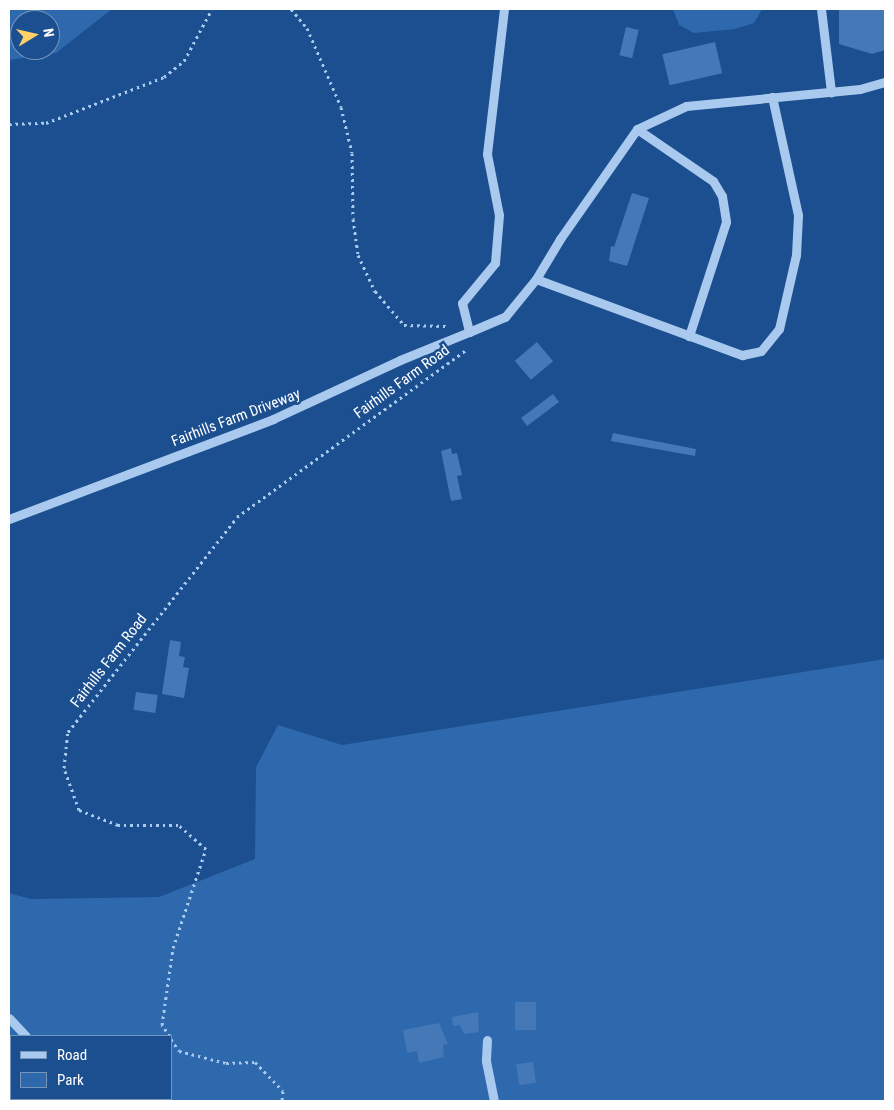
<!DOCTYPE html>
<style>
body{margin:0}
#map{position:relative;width:894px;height:1110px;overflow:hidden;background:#1b4f8f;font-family:"Roboto Condensed",sans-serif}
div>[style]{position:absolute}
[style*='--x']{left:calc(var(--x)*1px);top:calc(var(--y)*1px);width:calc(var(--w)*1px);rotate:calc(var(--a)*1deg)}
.green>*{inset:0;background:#2e69ad}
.building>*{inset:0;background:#4478b7;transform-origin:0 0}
.path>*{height:3px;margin-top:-1.5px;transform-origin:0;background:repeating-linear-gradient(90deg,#a9c9ee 0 2.5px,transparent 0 6.5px)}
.minor>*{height:9px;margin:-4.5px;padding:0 4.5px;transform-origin:4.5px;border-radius:4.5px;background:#a9c9ee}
span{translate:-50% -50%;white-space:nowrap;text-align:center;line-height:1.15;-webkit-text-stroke:5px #1b4f8f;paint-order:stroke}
.street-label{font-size:15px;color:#fff}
.frame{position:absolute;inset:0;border:10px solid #fff;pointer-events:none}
.legend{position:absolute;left:10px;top:1035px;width:162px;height:65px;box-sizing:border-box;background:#1b4f8f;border:1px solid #7695bc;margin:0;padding:6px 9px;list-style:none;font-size:15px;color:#fff}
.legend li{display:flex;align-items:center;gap:10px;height:25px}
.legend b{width:25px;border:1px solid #7695bc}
.north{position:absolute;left:10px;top:10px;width:50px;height:50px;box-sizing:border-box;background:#1b4f8f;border:1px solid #7695bc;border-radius:50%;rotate:81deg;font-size:14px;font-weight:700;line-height:20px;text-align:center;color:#fff}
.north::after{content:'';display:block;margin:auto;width:18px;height:22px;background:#ffd166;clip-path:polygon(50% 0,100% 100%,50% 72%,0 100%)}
</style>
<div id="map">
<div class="green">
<div style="clip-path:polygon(evenodd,9px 9px,112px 9px,56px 53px,9px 60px,9px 9px,20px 20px,50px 20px,50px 50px,20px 50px,20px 20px)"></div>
<div style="clip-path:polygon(673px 9px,762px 9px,754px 23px,735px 29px,694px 33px,679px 25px)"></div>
<div style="clip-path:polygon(evenodd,885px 659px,885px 1101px,9px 1101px,9px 893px,31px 899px,159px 897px,255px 859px,256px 767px,278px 725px,342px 745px,885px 659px,11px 1036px,171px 1036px,171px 1099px,11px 1099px,11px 1036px)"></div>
</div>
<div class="building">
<div style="clip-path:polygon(839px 9px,885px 9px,885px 50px,872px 54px,839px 44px)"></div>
<div style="left:626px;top:27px;width:13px;height:29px;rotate:13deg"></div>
<div style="left:715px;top:42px;width:32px;height:54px;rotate:77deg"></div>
<div style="clip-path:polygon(632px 193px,649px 198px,627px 266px,609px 261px,611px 246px,614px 247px)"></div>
<div style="left:537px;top:342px;width:25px;height:29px;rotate:50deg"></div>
<div style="left:553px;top:394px;width:10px;height:40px;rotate:53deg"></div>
<div style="clip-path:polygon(613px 433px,696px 449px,695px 456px,611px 441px)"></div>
<div style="clip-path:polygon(451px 448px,452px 454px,457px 453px,462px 475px,457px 476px,462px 499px,451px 501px,441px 451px)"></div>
<div style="clip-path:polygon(170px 640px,181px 642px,179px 656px,185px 657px,183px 667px,189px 668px,184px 698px,162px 694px)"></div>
<div style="left:136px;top:692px;width:22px;height:18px;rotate:8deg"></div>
<div style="left:515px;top:1002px;width:21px;height:28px"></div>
<div style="clip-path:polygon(478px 1012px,479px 1032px,464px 1034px,460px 1025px,453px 1026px,452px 1017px)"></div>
<div style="clip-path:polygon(439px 1023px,448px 1044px,443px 1045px,444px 1057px,419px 1063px,417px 1051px,407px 1053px,403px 1030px)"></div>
<div style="left:533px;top:1062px;width:21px;height:17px;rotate:82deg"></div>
</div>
<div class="path">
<div style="--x:291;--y:9;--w:25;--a:50"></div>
<div style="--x:307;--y:28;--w:86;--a:66.7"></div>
<div style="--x:341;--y:107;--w:47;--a:76.6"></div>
<div style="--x:352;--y:153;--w:66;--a:89.1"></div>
<div style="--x:353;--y:219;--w:36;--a:82"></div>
<div style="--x:358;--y:255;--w:40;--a:65"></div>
<div style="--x:375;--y:291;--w:45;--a:49.5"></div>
<div style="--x:404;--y:325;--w:43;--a:1.3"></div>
<div style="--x:9;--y:124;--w:37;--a:-2"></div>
<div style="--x:46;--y:123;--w:127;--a:-21.3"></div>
<div style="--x:164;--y:77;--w:26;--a:-39"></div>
<div style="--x:184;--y:61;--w:59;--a:-61.7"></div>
<div style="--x:170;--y:1036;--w:14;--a:-126"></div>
<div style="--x:162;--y:1025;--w:78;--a:-81.9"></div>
<div style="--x:173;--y:948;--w:104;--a:-71.6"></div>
<div style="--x:206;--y:849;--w:37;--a:-139"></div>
<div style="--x:178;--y:825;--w:60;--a:180"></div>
<div style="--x:118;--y:825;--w:42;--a:-159"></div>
<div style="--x:79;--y:810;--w:45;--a:-109.7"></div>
<div style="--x:64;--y:768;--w:36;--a:-84"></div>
<div style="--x:68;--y:732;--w:273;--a:-51.8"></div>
<div style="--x:237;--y:517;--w:283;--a:-36.1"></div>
<div style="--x:171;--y:1039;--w:14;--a:56"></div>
<div style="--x:179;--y:1051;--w:49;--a:14.3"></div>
<div style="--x:226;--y:1063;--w:29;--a:-2"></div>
<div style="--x:255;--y:1062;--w:40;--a:46"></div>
<div style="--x:283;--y:1091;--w:10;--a:96"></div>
</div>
<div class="minor">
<div style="--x:504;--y:9;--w:146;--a:96.7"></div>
<div style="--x:487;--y:154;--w:62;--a:78.9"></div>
<div style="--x:499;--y:215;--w:48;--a:94.8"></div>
<div style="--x:495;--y:263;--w:52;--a:129.5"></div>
<div style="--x:462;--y:303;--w:30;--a:76"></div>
<div style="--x:469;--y:332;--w:39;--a:-23"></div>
<div style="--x:505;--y:317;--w:49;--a:-50.8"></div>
<div style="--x:536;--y:279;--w:47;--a:-59"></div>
<div style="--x:560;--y:239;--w:134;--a:-55"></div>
<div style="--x:637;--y:129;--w:54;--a:-25.1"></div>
<div style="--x:686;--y:106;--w:175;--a:-5.6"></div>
<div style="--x:860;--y:89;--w:26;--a:-16"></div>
<div style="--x:821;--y:9;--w:84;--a:83.1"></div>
<div style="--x:637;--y:129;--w:92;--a:34.4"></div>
<div style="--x:713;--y:181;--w:17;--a:59"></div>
<div style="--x:722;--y:196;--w:26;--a:81"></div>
<div style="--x:726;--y:222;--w:120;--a:108"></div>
<div style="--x:536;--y:279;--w:220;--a:20.3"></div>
<div style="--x:742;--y:355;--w:19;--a:-12"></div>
<div style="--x:761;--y:351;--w:28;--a:-51"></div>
<div style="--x:779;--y:329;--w:76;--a:-77.1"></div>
<div style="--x:796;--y:255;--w:40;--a:-87.1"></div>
<div style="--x:798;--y:215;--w:121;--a:-102.4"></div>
<div style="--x:9;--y:519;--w:282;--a:-20.7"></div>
<div style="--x:273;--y:419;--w:140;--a:-24.9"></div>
<div style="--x:400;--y:360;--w:74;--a:-22.1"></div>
<div style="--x:9;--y:1018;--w:25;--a:47"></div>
<div style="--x:487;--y:1040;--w:21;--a:93"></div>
<div style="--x:486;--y:1061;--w:41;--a:78.7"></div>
<div style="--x:66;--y:1099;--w:2;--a:63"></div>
</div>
<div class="street-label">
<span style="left:402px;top:382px;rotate:-36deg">Fairhills Farm Road</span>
<span style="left:236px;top:418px;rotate:-21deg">Fairhills Farm Driveway</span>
<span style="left:109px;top:661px;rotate:-52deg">Fairhills Farm Road</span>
</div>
<div class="frame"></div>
<ul class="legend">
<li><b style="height:6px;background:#a9c9ee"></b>Road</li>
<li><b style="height:14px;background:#2e69ad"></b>Park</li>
</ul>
<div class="north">N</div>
</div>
